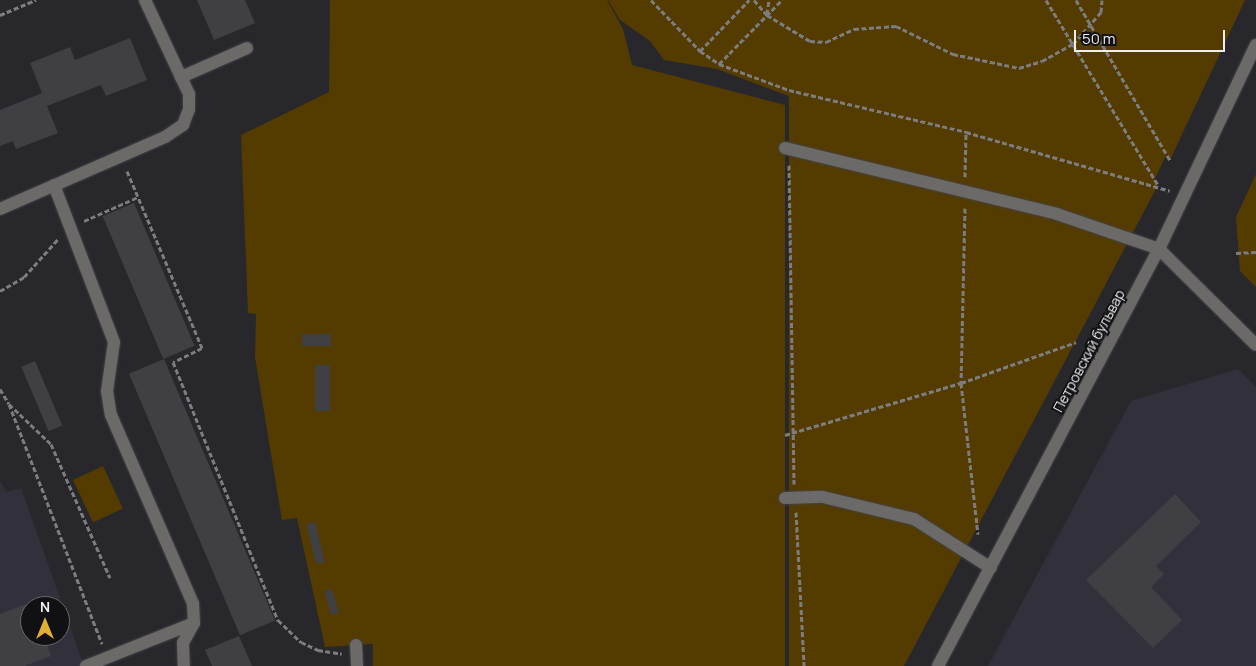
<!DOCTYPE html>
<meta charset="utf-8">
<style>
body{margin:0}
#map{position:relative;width:1256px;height:666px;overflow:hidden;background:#28272c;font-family:Manrope,sans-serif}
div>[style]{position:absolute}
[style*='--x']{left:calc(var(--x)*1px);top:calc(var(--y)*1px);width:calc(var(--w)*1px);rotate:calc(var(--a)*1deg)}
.built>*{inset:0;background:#32313b}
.green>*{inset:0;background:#543c00;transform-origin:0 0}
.building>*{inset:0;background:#403f44;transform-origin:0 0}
.path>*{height:3px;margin-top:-1.5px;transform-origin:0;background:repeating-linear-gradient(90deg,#7d7c80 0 5px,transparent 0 7.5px)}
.roads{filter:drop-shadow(0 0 1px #444347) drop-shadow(0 0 1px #444347)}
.minor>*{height:12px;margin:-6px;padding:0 6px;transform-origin:6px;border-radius:6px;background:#6c6a68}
span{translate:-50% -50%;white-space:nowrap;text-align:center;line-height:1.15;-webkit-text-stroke:4px #111113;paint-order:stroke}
.street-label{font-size:14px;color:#eeedf0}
.north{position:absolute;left:20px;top:596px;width:50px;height:50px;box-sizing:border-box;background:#111113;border:1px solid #69696b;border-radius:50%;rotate:0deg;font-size:14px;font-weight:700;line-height:20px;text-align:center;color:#eeedf0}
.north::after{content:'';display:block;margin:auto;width:18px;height:22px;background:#e3ae34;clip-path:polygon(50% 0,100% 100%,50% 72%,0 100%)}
.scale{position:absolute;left:1074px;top:30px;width:151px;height:22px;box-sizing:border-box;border:2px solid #eeedf0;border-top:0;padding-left:6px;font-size:15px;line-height:18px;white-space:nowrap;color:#eeedf0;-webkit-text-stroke:4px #111113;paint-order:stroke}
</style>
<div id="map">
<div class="built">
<div style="clip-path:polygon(1238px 369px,1256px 387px,1256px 666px,988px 666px,1131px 401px)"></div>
<div style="clip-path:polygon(evenodd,0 480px,6px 492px,21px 488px,84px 666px,0 666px,0 480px,30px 606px,60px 606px,60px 636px,30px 636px,30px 606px)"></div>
</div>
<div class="green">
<div style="clip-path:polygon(330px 0,607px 0,623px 29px,632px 65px,785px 105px,785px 666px,373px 666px,373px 644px,325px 647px,297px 518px,282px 520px,255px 357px,256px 314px,248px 313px,241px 135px,329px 92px)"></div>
<div style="clip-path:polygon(608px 0,1245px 0,1170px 160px,1166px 155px,1155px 179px,1158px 185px,904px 666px,789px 666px,789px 96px,717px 69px,664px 60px,650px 41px,620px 20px)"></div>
<div style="clip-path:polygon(1256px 174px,1256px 287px,1240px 271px,1236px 217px)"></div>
<div style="left:103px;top:466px;width:47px;height:33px;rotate:65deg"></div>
</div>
<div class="building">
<div style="clip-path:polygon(197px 0,245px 0,255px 23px,214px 40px)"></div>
<div style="clip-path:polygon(130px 38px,147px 80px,106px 96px,101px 85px,47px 106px,58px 133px,16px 149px,13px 141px,0 146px,0 110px,42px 93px,30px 63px,70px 47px,75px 60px)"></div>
<div style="left:134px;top:203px;width:155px;height:34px;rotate:67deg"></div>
<div style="left:302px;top:334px;width:29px;height:12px"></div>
<div style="left:164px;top:359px;width:284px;height:38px;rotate:67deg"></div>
<div style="left:35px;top:361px;width:70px;height:15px;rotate:67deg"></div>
<div style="left:315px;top:365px;width:15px;height:46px"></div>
<div style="clip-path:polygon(1175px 494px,1201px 522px,1156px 566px,1164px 574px,1151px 587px,1182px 620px,1153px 648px,1086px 580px)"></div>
<div style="left:315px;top:522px;width:41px;height:9px;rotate:76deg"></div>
<div style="left:332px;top:589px;width:25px;height:8px;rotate:74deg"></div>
<div style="clip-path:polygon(32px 602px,30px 636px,44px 636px,51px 656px,24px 666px,0 666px,0 614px)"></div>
<div style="clip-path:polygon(239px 636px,252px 666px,212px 666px,205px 650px)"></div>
</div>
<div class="path">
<div style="--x:651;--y:0;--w:71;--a:46.1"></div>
<div style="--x:700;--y:51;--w:23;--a:34"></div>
<div style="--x:719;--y:64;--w:75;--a:20.4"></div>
<div style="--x:789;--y:90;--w:182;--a:13.3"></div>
<div style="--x:966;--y:132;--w:212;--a:16.1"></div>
<div style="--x:754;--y:0;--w:20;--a:49"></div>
<div style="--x:767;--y:15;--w:50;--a:31.2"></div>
<div style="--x:810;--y:41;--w:16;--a:4"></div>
<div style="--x:826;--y:42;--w:31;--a:-25"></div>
<div style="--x:854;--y:29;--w:42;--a:-4.1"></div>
<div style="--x:896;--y:26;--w:64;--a:26.2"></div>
<div style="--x:953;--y:54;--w:67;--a:12"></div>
<div style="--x:1019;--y:68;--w:24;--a:-17"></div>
<div style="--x:1042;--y:61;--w:35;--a:-29"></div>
<div style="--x:1073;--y:44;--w:43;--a:-48.8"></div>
<div style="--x:1101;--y:12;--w:12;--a:-85"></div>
<div style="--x:1046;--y:0;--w:216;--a:58.8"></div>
<div style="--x:1076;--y:0;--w:186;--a:59.6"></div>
<div style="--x:767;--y:14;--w:14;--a:-82"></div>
<div style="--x:0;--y:15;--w:39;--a:-23"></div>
<div style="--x:700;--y:51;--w:71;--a:-46.1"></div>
<div style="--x:719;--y:64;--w:90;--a:-45.5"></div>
<div style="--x:789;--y:165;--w:319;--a:89.1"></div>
<div style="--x:127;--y:171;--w:192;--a:67"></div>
<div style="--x:202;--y:348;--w:32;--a:154"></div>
<div style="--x:173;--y:362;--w:279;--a:67.9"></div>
<div style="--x:278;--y:620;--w:32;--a:44"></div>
<div style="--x:301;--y:642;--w:19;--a:25"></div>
<div style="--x:318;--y:650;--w:24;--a:9"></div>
<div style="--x:965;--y:177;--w:45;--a:-88.7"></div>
<div style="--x:965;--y:208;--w:175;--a:91.3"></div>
<div style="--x:961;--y:383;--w:152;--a:83.6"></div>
<div style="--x:84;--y:221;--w:59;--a:-24"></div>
<div style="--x:1236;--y:253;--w:20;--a:-3"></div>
<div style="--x:0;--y:291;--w:28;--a:-30"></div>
<div style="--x:24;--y:277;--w:52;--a:-48.1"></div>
<div style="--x:0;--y:389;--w:17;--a:59"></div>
<div style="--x:9;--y:404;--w:58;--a:43.6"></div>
<div style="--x:51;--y:444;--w:146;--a:66.2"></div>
<div style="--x:9;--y:404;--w:257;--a:68.8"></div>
<div style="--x:785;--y:435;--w:184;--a:-16.5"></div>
<div style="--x:961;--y:383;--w:122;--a:-19.6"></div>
<div style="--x:796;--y:512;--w:154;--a:87"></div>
</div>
<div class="roads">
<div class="minor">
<div style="--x:181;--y:77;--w:72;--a:-23.7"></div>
<div style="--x:785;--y:148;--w:280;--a:13.6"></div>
<div style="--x:1057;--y:214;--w:108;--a:18.9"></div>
<div style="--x:1159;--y:249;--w:136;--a:44.7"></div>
<div style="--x:54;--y:185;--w:168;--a:69.1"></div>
<div style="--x:114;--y:342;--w:49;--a:98.1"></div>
<div style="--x:107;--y:391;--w:24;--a:81"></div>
<div style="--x:111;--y:415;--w:206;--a:66.5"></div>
<div style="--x:193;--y:604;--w:19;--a:87"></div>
<div style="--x:194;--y:623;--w:23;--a:119"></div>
<div style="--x:183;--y:643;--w:23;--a:88"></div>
<div style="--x:0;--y:209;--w:180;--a:-23.6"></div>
<div style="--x:165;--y:137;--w:22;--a:-34"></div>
<div style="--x:183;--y:125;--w:17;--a:-69"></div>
<div style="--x:189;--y:109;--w:15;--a:-90"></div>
<div style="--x:189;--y:94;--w:104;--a:-115.1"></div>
<div style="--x:785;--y:498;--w:38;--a:-2"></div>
<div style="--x:823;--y:497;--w:94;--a:13.6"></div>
<div style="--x:914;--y:519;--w:91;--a:32.5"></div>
<div style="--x:356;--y:645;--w:21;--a:87"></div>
<div style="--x:86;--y:666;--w:116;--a:-21.7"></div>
<div style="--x:938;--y:666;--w:472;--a:-62.1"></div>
<div style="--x:1159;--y:249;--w:226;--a:-64.6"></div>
</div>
</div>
<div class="street-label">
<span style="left:1089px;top:351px;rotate:-62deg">Петровский бульвар</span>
</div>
<div class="north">N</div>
<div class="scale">50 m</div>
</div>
